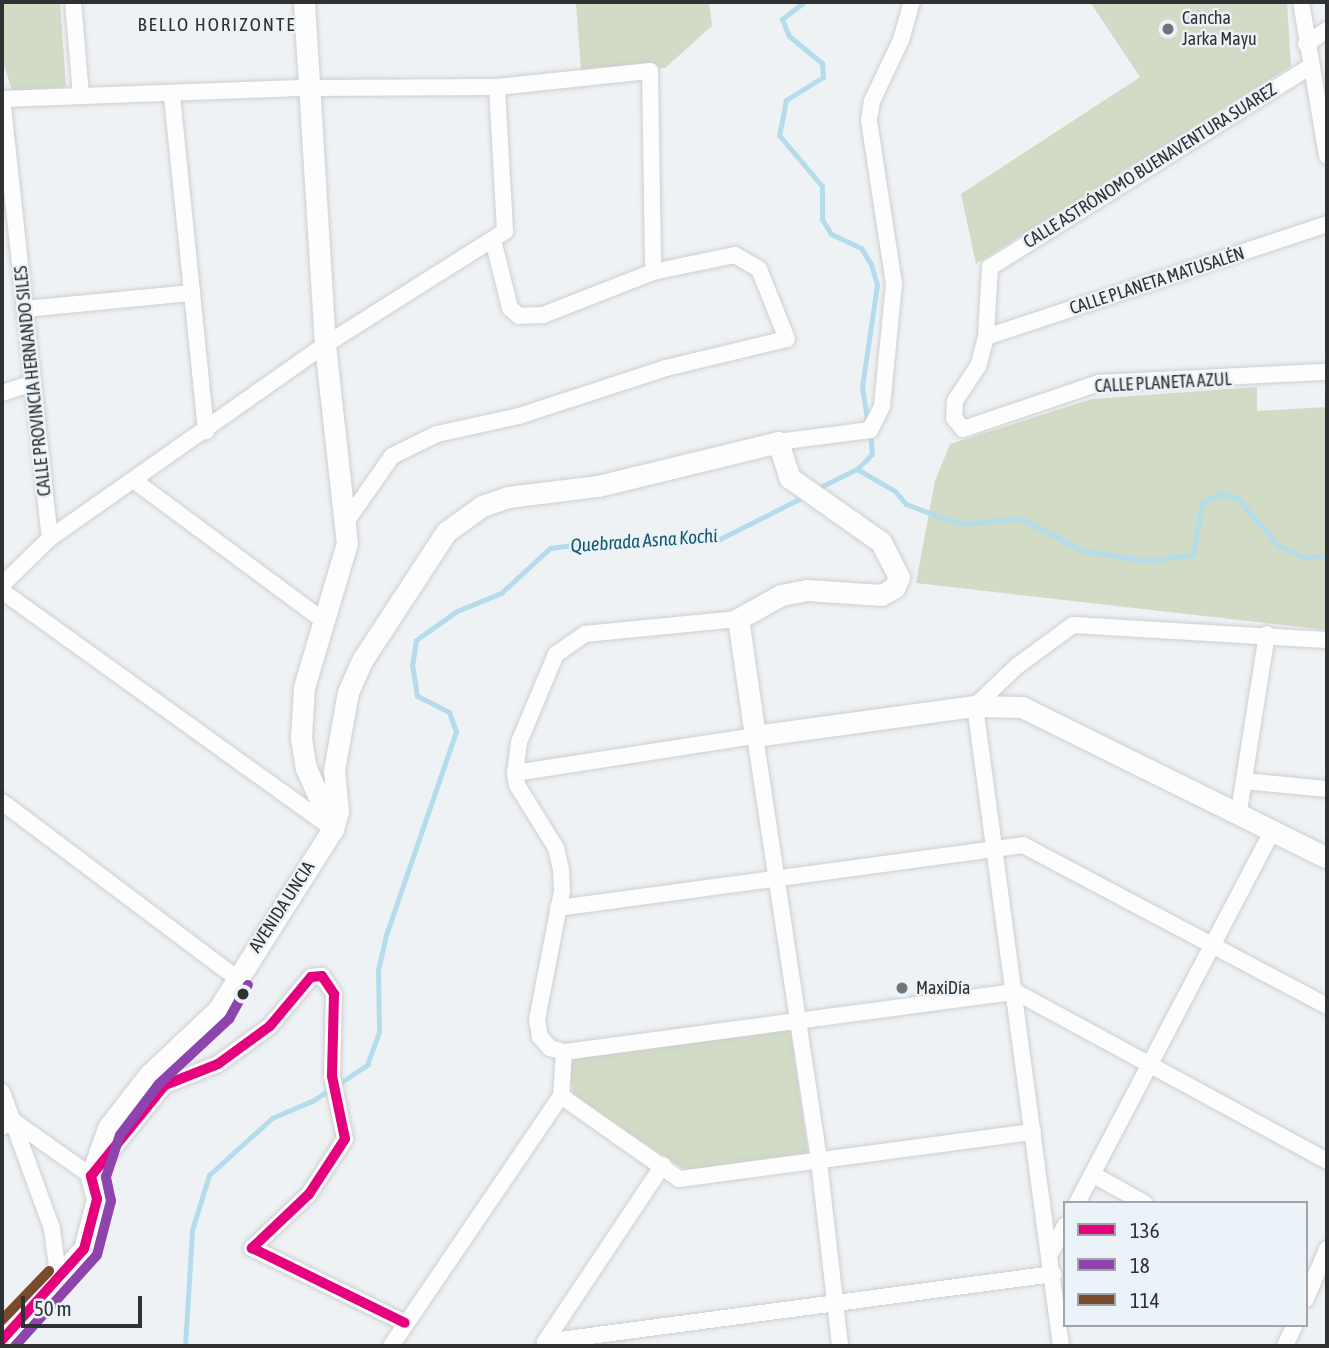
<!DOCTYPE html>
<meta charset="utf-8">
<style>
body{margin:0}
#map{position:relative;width:1329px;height:1348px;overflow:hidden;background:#eff2f5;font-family:"Asap Condensed",sans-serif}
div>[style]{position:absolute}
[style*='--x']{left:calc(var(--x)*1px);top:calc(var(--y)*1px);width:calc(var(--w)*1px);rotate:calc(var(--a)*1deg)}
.green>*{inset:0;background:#d1dbc6}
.stream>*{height:5px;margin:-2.5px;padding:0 2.5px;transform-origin:2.5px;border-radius:2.5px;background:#b5dceb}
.roads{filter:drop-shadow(0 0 2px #cdcfd1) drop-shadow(0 0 2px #cdcfd1)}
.street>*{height:16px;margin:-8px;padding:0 8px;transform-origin:8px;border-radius:8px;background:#fdfdfe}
.secondary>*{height:21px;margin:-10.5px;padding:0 10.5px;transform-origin:10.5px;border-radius:10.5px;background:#fdfdfe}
.bus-1>*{height:10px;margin:-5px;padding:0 5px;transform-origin:5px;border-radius:5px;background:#e5007d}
.bus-2>*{height:10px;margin:-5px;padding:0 5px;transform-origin:5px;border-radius:5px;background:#8e44ad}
.bus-3>*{height:10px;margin:-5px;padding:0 5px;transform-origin:5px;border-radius:5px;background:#7a4b2a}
.dots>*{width:19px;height:19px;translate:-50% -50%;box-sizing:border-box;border:4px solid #ecf3f8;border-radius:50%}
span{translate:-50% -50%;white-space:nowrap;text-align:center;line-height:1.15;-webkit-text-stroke:5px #ecf3f8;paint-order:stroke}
.poi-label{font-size:18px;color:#2f3133}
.left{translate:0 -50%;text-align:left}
.street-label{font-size:18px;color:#2f3133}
.neighbourhood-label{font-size:19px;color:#2f3133;letter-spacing:2px}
.water-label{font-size:19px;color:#135b70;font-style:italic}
.frame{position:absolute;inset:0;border:4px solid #2f3133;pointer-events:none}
.legend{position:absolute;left:1063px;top:1201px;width:245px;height:126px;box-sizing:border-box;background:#ecf3f8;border:2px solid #a0a5a9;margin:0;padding:9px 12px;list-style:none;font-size:21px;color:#2f3133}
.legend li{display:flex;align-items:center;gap:14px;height:35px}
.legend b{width:35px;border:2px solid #a0a5a9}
.scale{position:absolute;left:21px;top:1296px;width:121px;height:32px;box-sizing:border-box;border:4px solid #2f3133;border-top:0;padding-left:9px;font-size:21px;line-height:24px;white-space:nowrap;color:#2f3133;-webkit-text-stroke:5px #ecf3f8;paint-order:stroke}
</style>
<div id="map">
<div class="green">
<div style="clip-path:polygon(2px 2px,60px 2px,66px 87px,12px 91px,2px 59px)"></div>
<div style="clip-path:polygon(576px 2px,709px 2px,712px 26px,665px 68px,581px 71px)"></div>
<div style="clip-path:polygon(1090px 2px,1287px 2px,1291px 66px,976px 264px,961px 194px,1140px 77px)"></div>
<div style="clip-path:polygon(1257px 387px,1257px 411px,1327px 407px,1327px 630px,916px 583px,935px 481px,950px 444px,1092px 399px)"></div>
<div style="clip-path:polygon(790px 1026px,808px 1153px,685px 1170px,573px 1096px,568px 1057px)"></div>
</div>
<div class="stream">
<div style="--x:804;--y:2;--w:28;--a:142"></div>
<div style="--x:782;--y:19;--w:18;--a:68"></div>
<div style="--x:789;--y:36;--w:43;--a:39.3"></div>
<div style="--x:822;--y:63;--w:14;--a:86"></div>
<div style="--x:823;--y:77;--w:44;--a:148.1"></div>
<div style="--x:786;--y:100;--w:36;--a:101"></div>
<div style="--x:779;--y:135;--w:67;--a:49.9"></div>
<div style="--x:822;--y:186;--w:33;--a:90"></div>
<div style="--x:822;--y:219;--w:17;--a:59"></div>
<div style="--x:831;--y:234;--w:33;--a:25"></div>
<div style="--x:861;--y:248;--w:19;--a:58"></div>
<div style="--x:871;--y:264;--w:22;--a:74"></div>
<div style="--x:877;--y:285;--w:103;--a:98.4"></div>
<div style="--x:862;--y:387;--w:36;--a:81"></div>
<div style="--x:857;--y:469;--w:44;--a:30.1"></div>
<div style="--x:895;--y:491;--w:17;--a:50"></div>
<div style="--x:906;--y:504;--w:36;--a:21"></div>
<div style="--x:940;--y:517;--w:25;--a:16"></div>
<div style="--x:964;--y:524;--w:56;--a:-6.1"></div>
<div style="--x:1020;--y:518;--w:72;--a:27.3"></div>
<div style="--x:1084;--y:551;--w:66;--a:8.7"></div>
<div style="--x:1149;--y:561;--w:45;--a:-9"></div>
<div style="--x:1193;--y:554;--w:52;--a:-80"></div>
<div style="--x:1202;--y:503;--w:21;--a:-29"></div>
<div style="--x:1220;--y:493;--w:19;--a:18"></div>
<div style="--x:1238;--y:499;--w:62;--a:48.9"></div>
<div style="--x:1279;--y:546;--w:27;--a:24"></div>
<div style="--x:1304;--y:557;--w:23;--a:-2"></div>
<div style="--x:816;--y:489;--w:46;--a:-26"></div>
<div style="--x:857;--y:469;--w:21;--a:-45"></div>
<div style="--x:872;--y:454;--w:21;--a:-95"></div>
<div style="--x:185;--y:1346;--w:116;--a:-86.5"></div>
<div style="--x:192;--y:1230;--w:58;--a:-72.8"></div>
<div style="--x:209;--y:1175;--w:85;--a:-42.1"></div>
<div style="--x:272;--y:1118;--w:46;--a:-23.2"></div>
<div style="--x:314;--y:1100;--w:64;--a:-33.4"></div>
<div style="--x:367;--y:1065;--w:35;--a:-70"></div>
<div style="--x:379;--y:1032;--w:62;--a:-90.9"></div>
<div style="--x:378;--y:970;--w:39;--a:-77"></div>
<div style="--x:387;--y:932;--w:212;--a:-71"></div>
<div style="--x:456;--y:732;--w:21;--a:-109"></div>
<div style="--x:449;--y:712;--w:36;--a:-153"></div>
<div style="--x:417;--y:696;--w:30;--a:-99"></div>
<div style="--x:412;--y:666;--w:26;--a:-81"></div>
<div style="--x:416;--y:640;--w:50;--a:-35.3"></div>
<div style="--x:457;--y:611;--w:48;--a:-22.2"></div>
<div style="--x:501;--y:593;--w:67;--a:-42.6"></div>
<div style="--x:550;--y:548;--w:69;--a:-7.5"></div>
<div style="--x:618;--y:539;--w:33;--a:11"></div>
<div style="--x:650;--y:545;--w:68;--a:-4.2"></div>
<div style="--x:718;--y:540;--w:97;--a:-26.8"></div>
</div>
<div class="roads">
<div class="street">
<div style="--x:73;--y:2;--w:93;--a:85.1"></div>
<div style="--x:1301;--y:2;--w:156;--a:80.4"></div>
<div style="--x:1306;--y:44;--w:25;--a:-34"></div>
<div style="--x:1311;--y:66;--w:379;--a:147.9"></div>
<div style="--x:990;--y:267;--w:70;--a:93.3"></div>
<div style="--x:986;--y:337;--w:30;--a:105"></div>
<div style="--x:978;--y:366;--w:42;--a:123.3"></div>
<div style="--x:955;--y:401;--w:17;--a:93"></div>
<div style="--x:954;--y:418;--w:14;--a:51"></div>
<div style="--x:963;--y:429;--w:144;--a:-18.7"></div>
<div style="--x:1099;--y:383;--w:228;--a:-2.8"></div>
<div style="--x:172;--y:96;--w:337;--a:84.2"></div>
<div style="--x:2;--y:98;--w:443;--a:83.8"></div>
<div style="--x:2;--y:99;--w:304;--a:-2.1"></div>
<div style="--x:306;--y:88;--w:191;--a:-0.3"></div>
<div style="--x:497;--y:87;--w:154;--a:-6"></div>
<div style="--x:650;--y:71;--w:201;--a:89.1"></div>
<div style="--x:25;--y:309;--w:168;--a:-5.5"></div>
<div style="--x:986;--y:337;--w:359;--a:-18.3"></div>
<div style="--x:2;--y:393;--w:33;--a:-18"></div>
<div style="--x:778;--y:442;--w:93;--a:-7.4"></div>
<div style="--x:870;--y:430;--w:27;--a:-63"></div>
<div style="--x:882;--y:406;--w:123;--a:-84.4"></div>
<div style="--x:894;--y:284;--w:166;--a:-98.7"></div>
<div style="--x:869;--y:120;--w:19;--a:-81"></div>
<div style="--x:872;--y:101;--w:68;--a:-64.6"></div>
<div style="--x:901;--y:40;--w:40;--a:-74"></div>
<div style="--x:136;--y:482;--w:234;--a:36.5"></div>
<div style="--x:346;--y:522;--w:80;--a:-55.1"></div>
<div style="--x:392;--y:456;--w:50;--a:-26.1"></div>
<div style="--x:437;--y:434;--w:84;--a:-12.4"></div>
<div style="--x:519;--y:416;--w:155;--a:-18.1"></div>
<div style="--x:666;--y:368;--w:124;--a:-13.5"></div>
<div style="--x:787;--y:339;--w:75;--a:-111.8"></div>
<div style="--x:759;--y:269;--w:28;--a:-150"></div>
<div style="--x:735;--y:255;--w:84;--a:168.3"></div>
<div style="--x:653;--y:272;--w:118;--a:158.6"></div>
<div style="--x:543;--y:315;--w:24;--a:178"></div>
<div style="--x:519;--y:316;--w:12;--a:-138"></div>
<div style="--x:510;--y:308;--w:70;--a:-104"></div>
<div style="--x:2;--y:585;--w:67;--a:-44.4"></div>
<div style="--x:50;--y:538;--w:336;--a:-35.1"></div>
<div style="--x:325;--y:345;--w:213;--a:-32.3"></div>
<div style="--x:505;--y:231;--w:144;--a:-93.2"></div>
<div style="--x:2;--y:591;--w:408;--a:35.7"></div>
<div style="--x:738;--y:619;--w:154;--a:174.4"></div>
<div style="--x:585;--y:634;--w:35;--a:145"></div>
<div style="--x:556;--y:654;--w:95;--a:112.8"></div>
<div style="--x:519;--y:742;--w:31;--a:97"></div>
<div style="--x:515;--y:773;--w:12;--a:81"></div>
<div style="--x:517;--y:785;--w:74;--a:58.2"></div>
<div style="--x:556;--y:848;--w:23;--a:77"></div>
<div style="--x:561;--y:870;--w:21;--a:87"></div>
<div style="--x:562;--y:891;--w:131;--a:101"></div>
<div style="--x:537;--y:1020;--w:17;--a:80"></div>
<div style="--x:540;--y:1037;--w:15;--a:48"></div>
<div style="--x:550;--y:1048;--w:15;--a:16"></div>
<div style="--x:564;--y:1052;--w:456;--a:-7.6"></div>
<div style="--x:1016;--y:992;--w:354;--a:28.5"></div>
<div style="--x:515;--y:773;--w:243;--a:-8.8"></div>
<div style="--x:755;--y:736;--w:430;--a:81.4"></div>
<div style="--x:819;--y:1161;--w:186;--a:83.5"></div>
<div style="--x:1244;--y:781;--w:83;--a:5.5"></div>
<div style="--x:2;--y:802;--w:293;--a:36.9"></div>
<div style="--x:1239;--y:811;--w:179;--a:-81"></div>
<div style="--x:558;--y:908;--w:469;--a:-7.7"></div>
<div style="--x:1023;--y:845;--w:344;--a:27.9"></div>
<div style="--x:2;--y:1092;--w:146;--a:69.9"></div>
<div style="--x:52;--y:1229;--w:52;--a:82.3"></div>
<div style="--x:561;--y:1096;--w:144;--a:35.1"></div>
<div style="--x:679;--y:1179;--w:357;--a:-7.6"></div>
<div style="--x:2;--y:1127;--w:12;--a:-35"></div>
<div style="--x:12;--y:1120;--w:97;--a:35.3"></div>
<div style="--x:91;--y:1176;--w:117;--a:-50.9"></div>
<div style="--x:165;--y:1085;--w:57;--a:-21.6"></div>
<div style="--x:218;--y:1064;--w:64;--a:-36.2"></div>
<div style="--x:270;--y:1026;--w:64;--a:-50.1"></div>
<div style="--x:311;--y:977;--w:11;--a:-5"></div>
<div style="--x:322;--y:976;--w:22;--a:56"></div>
<div style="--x:334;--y:994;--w:82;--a:91.4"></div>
<div style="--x:332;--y:1076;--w:64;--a:78.3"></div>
<div style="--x:345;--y:1139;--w:66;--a:123.2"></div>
<div style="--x:309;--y:1194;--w:79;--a:136.5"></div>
<div style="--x:252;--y:1248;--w:170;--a:26.1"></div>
<div style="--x:663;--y:1165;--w:213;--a:123.7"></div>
<div style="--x:545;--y:1342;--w:513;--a:-7.62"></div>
<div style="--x:1092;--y:1174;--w:60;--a:29.1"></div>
<div style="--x:1077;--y:1203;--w:422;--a:-62.3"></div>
<div style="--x:1050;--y:1254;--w:32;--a:-62"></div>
<div style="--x:1306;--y:1299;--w:54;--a:-67.2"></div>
<div style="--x:391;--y:1346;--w:302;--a:-55.8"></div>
<div style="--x:561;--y:1096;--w:44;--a:-86.1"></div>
<div style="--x:1061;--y:1346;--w:646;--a:-97.65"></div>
<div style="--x:975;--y:706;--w:58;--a:-43.6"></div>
<div style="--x:1017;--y:666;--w:69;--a:-36.2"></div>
<div style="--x:1073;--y:625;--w:254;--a:3.4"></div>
<div style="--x:1285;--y:1346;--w:23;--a:-65"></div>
</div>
<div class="secondary">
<div style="--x:304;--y:2;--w:344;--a:86.5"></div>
<div style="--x:325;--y:345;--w:199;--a:83.7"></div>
<div style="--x:347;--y:543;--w:150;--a:106.6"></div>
<div style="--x:304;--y:687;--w:51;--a:93.4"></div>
<div style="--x:301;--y:738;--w:30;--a:81"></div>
<div style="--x:306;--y:768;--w:67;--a:66.1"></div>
<div style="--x:2;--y:1340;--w:122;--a:-48"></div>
<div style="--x:84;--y:1249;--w:52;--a:-75.4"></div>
<div style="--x:97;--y:1199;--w:24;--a:-105"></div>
<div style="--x:91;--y:1176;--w:51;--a:-70.5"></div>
<div style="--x:108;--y:1128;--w:67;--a:-52.3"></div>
<div style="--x:149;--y:1075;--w:95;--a:-43.3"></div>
<div style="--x:218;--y:1010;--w:214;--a:-57.6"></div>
<div style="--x:333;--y:829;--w:18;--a:-74"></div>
<div style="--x:338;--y:812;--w:42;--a:-95.4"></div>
<div style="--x:334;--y:770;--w:79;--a:-79.8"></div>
<div style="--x:348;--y:692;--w:36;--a:-66"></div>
<div style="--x:363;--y:659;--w:152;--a:-56.8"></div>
<div style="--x:446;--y:532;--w:44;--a:-35.8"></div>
<div style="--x:482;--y:506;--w:28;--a:-19"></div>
<div style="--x:508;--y:497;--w:91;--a:-7"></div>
<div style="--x:598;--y:486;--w:185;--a:-13.7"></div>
<div style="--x:778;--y:442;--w:38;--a:72"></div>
<div style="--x:790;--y:478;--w:111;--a:35.1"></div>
<div style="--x:881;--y:542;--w:39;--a:63"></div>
<div style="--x:899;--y:577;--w:12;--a:114"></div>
<div style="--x:894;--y:588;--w:15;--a:152"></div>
<div style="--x:881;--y:595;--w:74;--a:-176.1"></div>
<div style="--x:807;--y:590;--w:26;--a:169"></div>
<div style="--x:781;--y:595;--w:49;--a:150.8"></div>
<div style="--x:738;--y:619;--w:118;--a:81.7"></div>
<div style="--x:755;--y:736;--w:222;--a:-7.8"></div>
<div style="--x:975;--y:706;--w:47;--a:1.2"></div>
<div style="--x:1022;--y:707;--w:340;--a:26.3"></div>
</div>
</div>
<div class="bus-1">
<div style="--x:91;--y:1176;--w:117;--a:-50.9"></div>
<div style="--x:165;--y:1085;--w:57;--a:-21.6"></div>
<div style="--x:218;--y:1064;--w:64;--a:-36.2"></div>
<div style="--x:270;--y:1026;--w:64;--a:-50.1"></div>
<div style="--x:311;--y:977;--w:11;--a:-5"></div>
<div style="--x:322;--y:976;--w:22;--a:56"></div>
<div style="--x:334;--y:994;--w:82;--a:91.4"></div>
<div style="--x:332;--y:1076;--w:64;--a:78.3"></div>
<div style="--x:345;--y:1139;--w:66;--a:123.2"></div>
<div style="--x:309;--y:1194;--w:79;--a:136.5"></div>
<div style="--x:252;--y:1248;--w:170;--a:26.1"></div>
<div style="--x:2;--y:1340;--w:122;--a:-48"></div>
<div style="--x:84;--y:1249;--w:52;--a:-75.4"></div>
<div style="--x:97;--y:1199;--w:24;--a:-105"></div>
</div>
<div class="bus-2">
<div style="--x:15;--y:1346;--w:122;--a:-48"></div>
<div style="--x:97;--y:1255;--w:56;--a:-75.5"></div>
<div style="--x:111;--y:1201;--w:25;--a:-102"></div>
<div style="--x:106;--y:1177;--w:44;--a:-71.6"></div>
<div style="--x:120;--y:1135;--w:64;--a:-52.6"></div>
<div style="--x:159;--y:1084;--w:96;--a:-42.9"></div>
<div style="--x:229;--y:1019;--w:39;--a:-61"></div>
</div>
<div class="bus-3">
<div style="--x:2;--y:1320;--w:68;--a:-46.2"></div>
</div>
<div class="dots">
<div style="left:1168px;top:29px;background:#727577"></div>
<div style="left:902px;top:988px;background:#727577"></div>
<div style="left:243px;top:994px;background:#2f3133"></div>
</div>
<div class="poi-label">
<span class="left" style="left:1182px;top:29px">Cancha<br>Jarka Mayu</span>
<span class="left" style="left:916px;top:988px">MaxiDía</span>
</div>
<div class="street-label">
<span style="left:1150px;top:166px;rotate:-32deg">CALLE ASTRÓNOMO BUENAVENTURA SUAREZ</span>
<span style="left:1157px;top:281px;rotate:-18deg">CALLE PLANETA MATUSALÉN</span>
<span style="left:33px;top:381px;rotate:-96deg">CALLE PROVINCIA HERNANDO SILES</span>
<span style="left:1163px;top:383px;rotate:-3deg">CALLE PLANETA AZUL</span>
<span style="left:282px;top:907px;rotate:-57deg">AVENIDA UNCIA</span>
</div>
<div class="neighbourhood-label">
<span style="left:217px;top:25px">BELLO HORIZONTE</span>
</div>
<div class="water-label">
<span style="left:644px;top:541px;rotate:-4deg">Quebrada Asna Kochi</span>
</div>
<div class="frame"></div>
<ul class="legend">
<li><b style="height:9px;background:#e5007d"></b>136</li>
<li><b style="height:9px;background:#8e44ad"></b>18</li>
<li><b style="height:9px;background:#7a4b2a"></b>114</li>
</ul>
<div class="scale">50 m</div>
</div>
